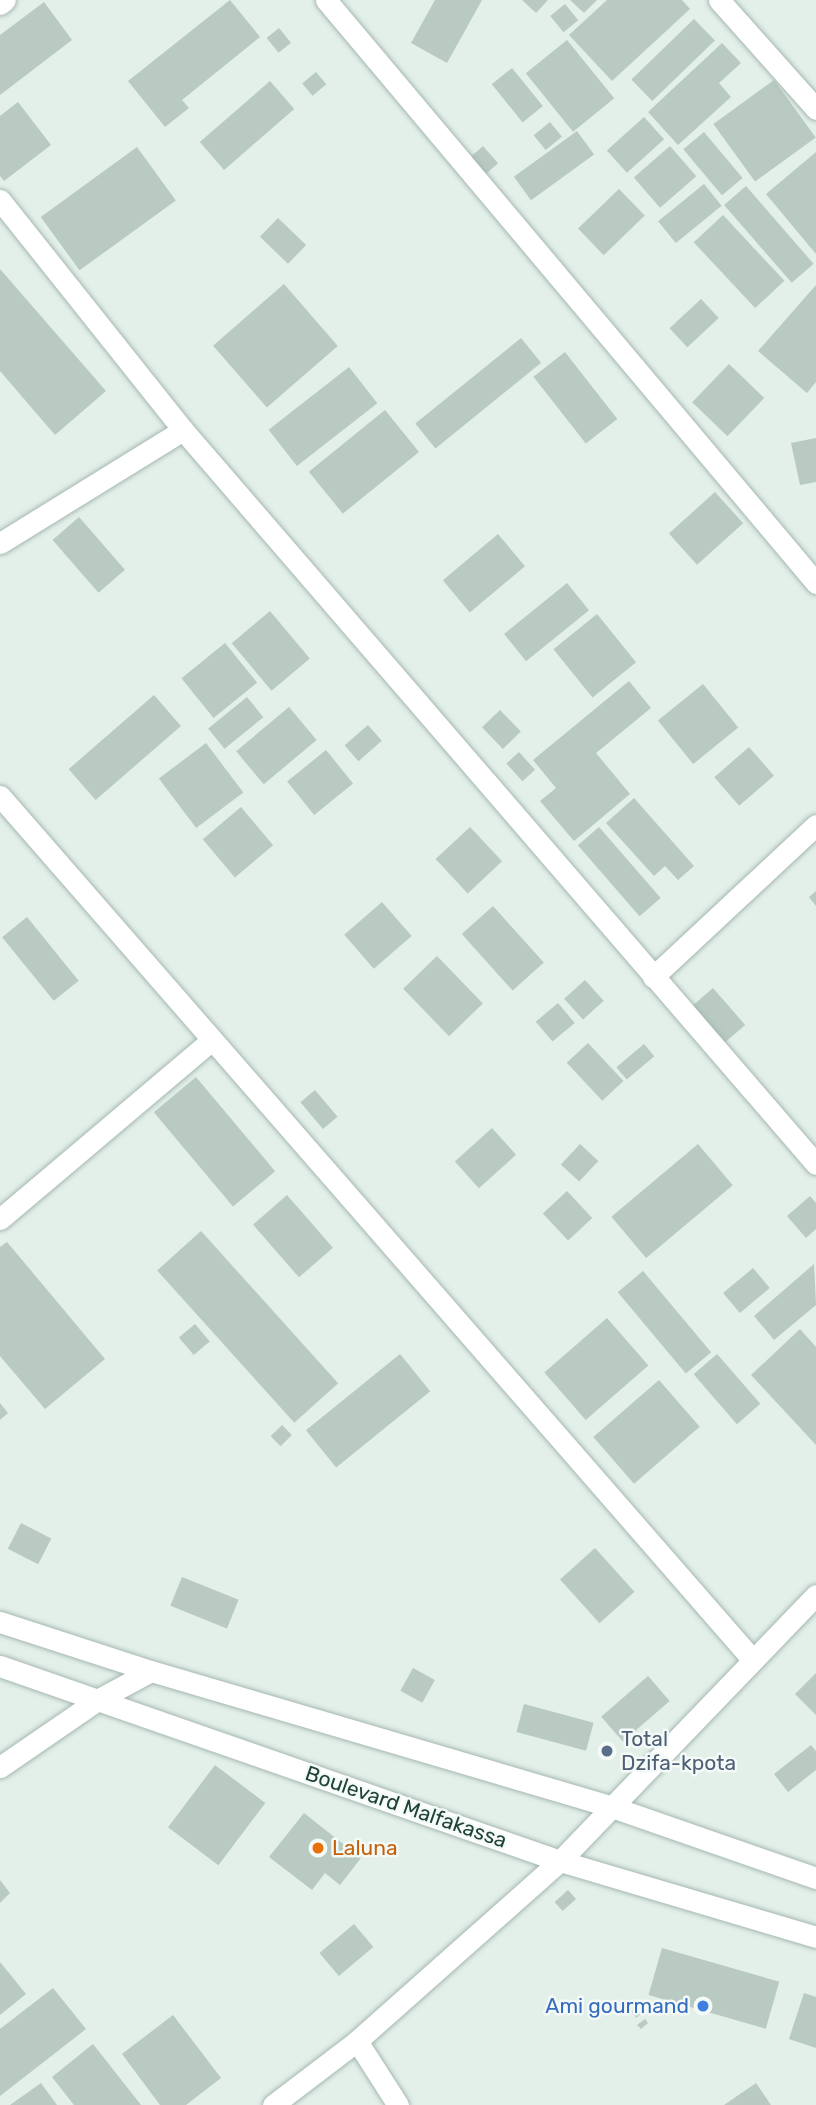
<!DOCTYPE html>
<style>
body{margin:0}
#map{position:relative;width:816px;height:2105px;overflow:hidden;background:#e3efe9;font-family:Rubik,sans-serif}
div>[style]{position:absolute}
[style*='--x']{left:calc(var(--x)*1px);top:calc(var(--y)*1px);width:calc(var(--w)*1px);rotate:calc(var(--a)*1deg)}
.building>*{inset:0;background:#b8cac2;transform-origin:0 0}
.roads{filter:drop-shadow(0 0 2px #a5b8b0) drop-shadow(0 0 2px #a5b8b0)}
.minor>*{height:21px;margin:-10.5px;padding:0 10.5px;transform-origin:10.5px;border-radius:10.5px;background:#fff}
.secondary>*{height:21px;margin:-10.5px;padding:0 10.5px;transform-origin:10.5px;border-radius:10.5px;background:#fff}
.dots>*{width:19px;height:19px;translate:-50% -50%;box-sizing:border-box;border:4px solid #f4faf7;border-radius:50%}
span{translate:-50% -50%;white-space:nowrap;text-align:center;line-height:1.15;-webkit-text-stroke:5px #f4faf7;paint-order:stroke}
.service-label{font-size:21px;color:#4e5e75}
.left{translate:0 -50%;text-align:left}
.street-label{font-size:21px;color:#204338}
.food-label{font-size:21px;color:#c56008}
.shop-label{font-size:21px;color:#366cbe}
.right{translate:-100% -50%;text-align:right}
</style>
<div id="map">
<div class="building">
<div style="clip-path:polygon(230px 0,260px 37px,182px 100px,189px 108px,165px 127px,128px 81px)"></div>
<div style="clip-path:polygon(435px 0,482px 0,447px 63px,411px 43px)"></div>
<div style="clip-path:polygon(522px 0,548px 0,536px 13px)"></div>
<div style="clip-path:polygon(570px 0,597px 0,584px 13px)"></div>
<div style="clip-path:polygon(607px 0,682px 0,690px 9px,612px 81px,569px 35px)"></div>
<div style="clip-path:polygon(44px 2px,72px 40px,0 95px,0 35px)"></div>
<div style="left:565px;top:4px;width:21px;height:19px;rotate:51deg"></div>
<div style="left:694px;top:19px;width:30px;height:87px;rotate:46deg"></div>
<div style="left:279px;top:28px;width:19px;height:16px;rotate:51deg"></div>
<div style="left:567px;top:40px;width:75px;height:53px;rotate:51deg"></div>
<div style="clip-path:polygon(722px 43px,741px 63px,719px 83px,731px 97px,678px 145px,648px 112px)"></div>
<div style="left:512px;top:68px;width:49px;height:26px;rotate:51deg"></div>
<div style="left:316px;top:72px;width:16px;height:18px;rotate:50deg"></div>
<div style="left:774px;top:80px;width:71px;height:75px;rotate:54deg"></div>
<div style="left:270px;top:81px;width:37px;height:93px;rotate:49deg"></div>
<div style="clip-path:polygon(18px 102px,51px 145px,4px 181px,0 176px,0 116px)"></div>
<div style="left:644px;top:117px;width:30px;height:50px;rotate:48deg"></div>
<div style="left:550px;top:122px;width:19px;height:21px;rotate:51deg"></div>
<div style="left:577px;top:131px;width:29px;height:78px;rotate:54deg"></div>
<div style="left:704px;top:132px;width:60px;height:27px;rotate:50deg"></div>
<div style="left:483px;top:146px;width:23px;height:17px;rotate:49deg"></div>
<div style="left:670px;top:146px;width:40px;height:48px;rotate:49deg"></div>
<div style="left:137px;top:147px;width:66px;height:119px;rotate:54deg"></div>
<div style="clip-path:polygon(816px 152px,816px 254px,766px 194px)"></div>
<div style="left:704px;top:184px;width:28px;height:59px;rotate:51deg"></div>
<div style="left:746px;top:186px;width:103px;height:29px;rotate:49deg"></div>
<div style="left:619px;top:189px;width:37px;height:57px;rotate:46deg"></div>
<div style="left:723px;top:215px;width:90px;height:40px;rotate:47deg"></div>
<div style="left:278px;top:218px;width:39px;height:26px;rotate:44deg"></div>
<div style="clip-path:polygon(0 269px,106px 391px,55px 435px,0 371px)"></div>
<div style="left:284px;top:284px;width:82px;height:94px;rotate:49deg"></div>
<div style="clip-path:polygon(816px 285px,816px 382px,807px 393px,758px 351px)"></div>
<div style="left:701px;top:299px;width:26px;height:43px;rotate:47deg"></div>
<div style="left:521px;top:338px;width:32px;height:136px;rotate:51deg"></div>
<div style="left:565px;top:352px;width:85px;height:40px;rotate:52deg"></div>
<div style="left:729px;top:364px;width:49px;height:53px;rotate:44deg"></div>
<div style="left:349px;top:367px;width:46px;height:102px;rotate:52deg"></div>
<div style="left:385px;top:410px;width:54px;height:98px;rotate:51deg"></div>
<div style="clip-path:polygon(816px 438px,816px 482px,800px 485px,791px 443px)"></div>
<div style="left:715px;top:492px;width:42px;height:62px;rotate:48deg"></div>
<div style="left:79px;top:517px;width:70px;height:35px;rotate:49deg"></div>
<div style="left:498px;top:534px;width:42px;height:72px;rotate:50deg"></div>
<div style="left:567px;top:583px;width:35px;height:81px;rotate:51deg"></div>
<div style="left:270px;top:611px;width:62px;height:50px;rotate:50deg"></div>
<div style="left:597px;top:614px;width:62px;height:56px;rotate:51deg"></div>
<div style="left:225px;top:643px;width:51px;height:56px;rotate:51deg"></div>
<div style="clip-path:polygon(629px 681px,651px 708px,596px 753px,630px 794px,574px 841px,540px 801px,556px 788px,533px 760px)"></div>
<div style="left:703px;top:684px;width:56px;height:58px;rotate:51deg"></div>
<div style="left:154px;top:695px;width:41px;height:113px;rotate:49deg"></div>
<div style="left:247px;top:697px;width:26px;height:50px;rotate:51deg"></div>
<div style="left:289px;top:707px;width:43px;height:69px;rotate:50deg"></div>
<div style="left:500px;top:710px;width:30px;height:25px;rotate:46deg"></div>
<div style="left:368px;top:725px;width:21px;height:31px;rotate:49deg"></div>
<div style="left:206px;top:743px;width:62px;height:59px;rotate:53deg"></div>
<div style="left:749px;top:747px;width:38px;height:46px;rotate:49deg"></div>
<div style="left:326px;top:750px;width:43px;height:50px;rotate:51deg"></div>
<div style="left:519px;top:752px;width:24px;height:17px;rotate:48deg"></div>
<div style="clip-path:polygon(634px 798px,694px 866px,678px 880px,665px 866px,654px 876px,606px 823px)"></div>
<div style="left:241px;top:807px;width:50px;height:50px;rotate:50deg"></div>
<div style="left:470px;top:827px;width:47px;height:47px;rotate:47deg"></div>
<div style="left:599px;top:827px;width:94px;height:28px;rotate:49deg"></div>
<div style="clip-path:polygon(816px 891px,816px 906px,809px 897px)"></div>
<div style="left:382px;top:902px;width:45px;height:50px;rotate:49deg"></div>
<div style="left:493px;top:906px;width:76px;height:42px;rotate:48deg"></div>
<div style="left:27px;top:917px;width:82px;height:32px;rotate:51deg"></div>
<div style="left:437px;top:956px;width:66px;height:47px;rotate:46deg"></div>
<div style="left:585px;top:980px;width:28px;height:28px;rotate:48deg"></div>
<div style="left:713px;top:988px;width:49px;height:28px;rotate:49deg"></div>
<div style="left:558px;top:1003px;width:26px;height:29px;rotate:50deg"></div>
<div style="left:588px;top:1043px;width:52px;height:29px;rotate:47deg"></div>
<div style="left:644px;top:1044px;width:16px;height:36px;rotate:50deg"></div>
<div style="left:196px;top:1077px;width:123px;height:55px;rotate:50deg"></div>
<div style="left:315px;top:1090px;width:35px;height:19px;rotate:50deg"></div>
<div style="left:492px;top:1128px;width:36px;height:50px;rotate:48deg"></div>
<div style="left:580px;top:1144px;width:25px;height:28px;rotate:43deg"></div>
<div style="left:698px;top:1144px;width:54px;height:113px;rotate:50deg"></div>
<div style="left:567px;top:1191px;width:37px;height:33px;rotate:47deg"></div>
<div style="left:287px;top:1195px;width:70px;height:45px;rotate:49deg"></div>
<div style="clip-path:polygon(810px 1196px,816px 1203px,816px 1229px,806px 1238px,787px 1216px)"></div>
<div style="left:201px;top:1231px;width:205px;height:59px;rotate:48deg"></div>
<div style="clip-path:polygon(7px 1242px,105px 1359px,45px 1409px,0 1356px,0 1247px)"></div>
<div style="clip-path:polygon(814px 1264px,816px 1305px,774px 1340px,754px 1316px)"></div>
<div style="left:753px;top:1268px;width:26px;height:39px;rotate:50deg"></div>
<div style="left:643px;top:1271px;width:106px;height:33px;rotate:50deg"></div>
<div style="left:607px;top:1318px;width:63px;height:83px;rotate:49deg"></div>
<div style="left:195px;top:1324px;width:23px;height:21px;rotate:50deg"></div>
<div style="clip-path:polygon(800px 1329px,816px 1347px,816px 1445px,751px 1375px)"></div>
<div style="left:400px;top:1354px;width:48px;height:121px;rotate:51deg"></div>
<div style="left:717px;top:1354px;width:66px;height:31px;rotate:49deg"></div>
<div style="left:659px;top:1380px;width:62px;height:87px;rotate:49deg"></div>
<div style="clip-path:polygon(0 1403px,8px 1413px,0 1420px)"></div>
<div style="left:282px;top:1425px;width:14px;height:16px;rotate:45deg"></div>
<div style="left:21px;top:1523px;width:34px;height:29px;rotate:27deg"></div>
<div style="left:595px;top:1548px;width:59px;height:47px;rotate:48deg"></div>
<div style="left:182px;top:1577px;width:61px;height:31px;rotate:22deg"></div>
<div style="left:413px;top:1668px;width:25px;height:26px;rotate:29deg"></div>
<div style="clip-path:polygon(816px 1673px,816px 1715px,795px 1694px)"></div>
<div style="left:648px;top:1676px;width:33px;height:62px;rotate:49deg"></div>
<div style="left:524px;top:1704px;width:72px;height:29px;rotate:15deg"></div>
<div style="clip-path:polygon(811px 1745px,816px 1751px,816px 1770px,788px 1792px,774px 1774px)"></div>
<div style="left:215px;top:1765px;width:63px;height:78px;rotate:37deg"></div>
<div style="clip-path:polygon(304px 1813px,361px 1858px,340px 1885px,325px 1873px,312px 1890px,269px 1857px)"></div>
<div style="clip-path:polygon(0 1880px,10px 1893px,0 1903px)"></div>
<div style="left:568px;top:1890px;width:12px;height:18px;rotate:48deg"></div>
<div style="left:354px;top:1924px;width:30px;height:45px;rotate:50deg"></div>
<div style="left:662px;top:1948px;width:122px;height:49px;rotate:16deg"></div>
<div style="clip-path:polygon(0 1962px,26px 1994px,0 2015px)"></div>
<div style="clip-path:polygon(53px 1988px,86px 2029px,0 2096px,0 2029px)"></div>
<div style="clip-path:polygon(804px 1993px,816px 1997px,816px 2048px,789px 2039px)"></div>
<div style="left:629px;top:1999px;width:6px;height:8px;rotate:51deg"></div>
<div style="left:635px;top:2007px;width:9px;height:6px;rotate:49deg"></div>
<div style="clip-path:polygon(173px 2015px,221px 2078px,186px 2105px,160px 2105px,122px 2054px)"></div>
<div style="clip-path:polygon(645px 2019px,648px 2023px,641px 2029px,637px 2025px)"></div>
<div style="clip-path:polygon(93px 2044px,141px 2105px,74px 2105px,52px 2077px)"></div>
<div style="clip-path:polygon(41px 2083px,57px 2105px,10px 2105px)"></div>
<div style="clip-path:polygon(756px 2083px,771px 2105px,724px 2105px)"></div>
</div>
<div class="roads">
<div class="minor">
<div style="--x:326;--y:0;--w:762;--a:49.95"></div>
<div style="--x:719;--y:0;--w:146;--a:48.3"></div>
<div style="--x:0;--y:4;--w:6;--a:-39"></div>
<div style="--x:0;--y:200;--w:294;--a:51.5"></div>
<div style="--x:183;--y:430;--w:969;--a:49.23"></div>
<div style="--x:0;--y:543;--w:215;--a:-31.7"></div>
<div style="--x:0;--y:796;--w:1146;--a:48.93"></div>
<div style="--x:653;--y:977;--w:223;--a:-43"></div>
<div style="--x:0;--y:1219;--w:276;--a:-40.2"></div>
<div style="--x:0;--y:1767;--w:120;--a:-34.5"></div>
<div style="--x:99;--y:1699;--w:59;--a:-28.3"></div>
<div style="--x:357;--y:2041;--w:76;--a:57.4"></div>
<div style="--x:273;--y:2105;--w:106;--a:-37.3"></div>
<div style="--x:357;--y:2041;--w:271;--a:-41.6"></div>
<div style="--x:560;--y:1861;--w:369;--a:-46.1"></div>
</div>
<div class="secondary">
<div style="--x:0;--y:1622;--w:159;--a:18"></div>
<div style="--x:151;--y:1671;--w:481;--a:16.4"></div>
<div style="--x:612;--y:1807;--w:216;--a:19.2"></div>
<div style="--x:0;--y:1666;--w:593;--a:19.2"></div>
<div style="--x:560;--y:1861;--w:267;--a:16.5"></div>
</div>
</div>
<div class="dots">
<div style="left:607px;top:1751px;background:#5c6f8a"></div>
<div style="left:318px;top:1848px;background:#e8710a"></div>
<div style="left:703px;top:2006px;background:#3f7fe0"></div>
</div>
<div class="service-label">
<span class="left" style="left:621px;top:1751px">Total<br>Dzifa-kpota</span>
</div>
<div class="street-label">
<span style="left:406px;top:1807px;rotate:19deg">Boulevard Malfakassa</span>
</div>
<div class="food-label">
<span class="left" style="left:332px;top:1848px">Laluna</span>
</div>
<div class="shop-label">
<span class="right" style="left:689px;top:2006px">Ami gourmand</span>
</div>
</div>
